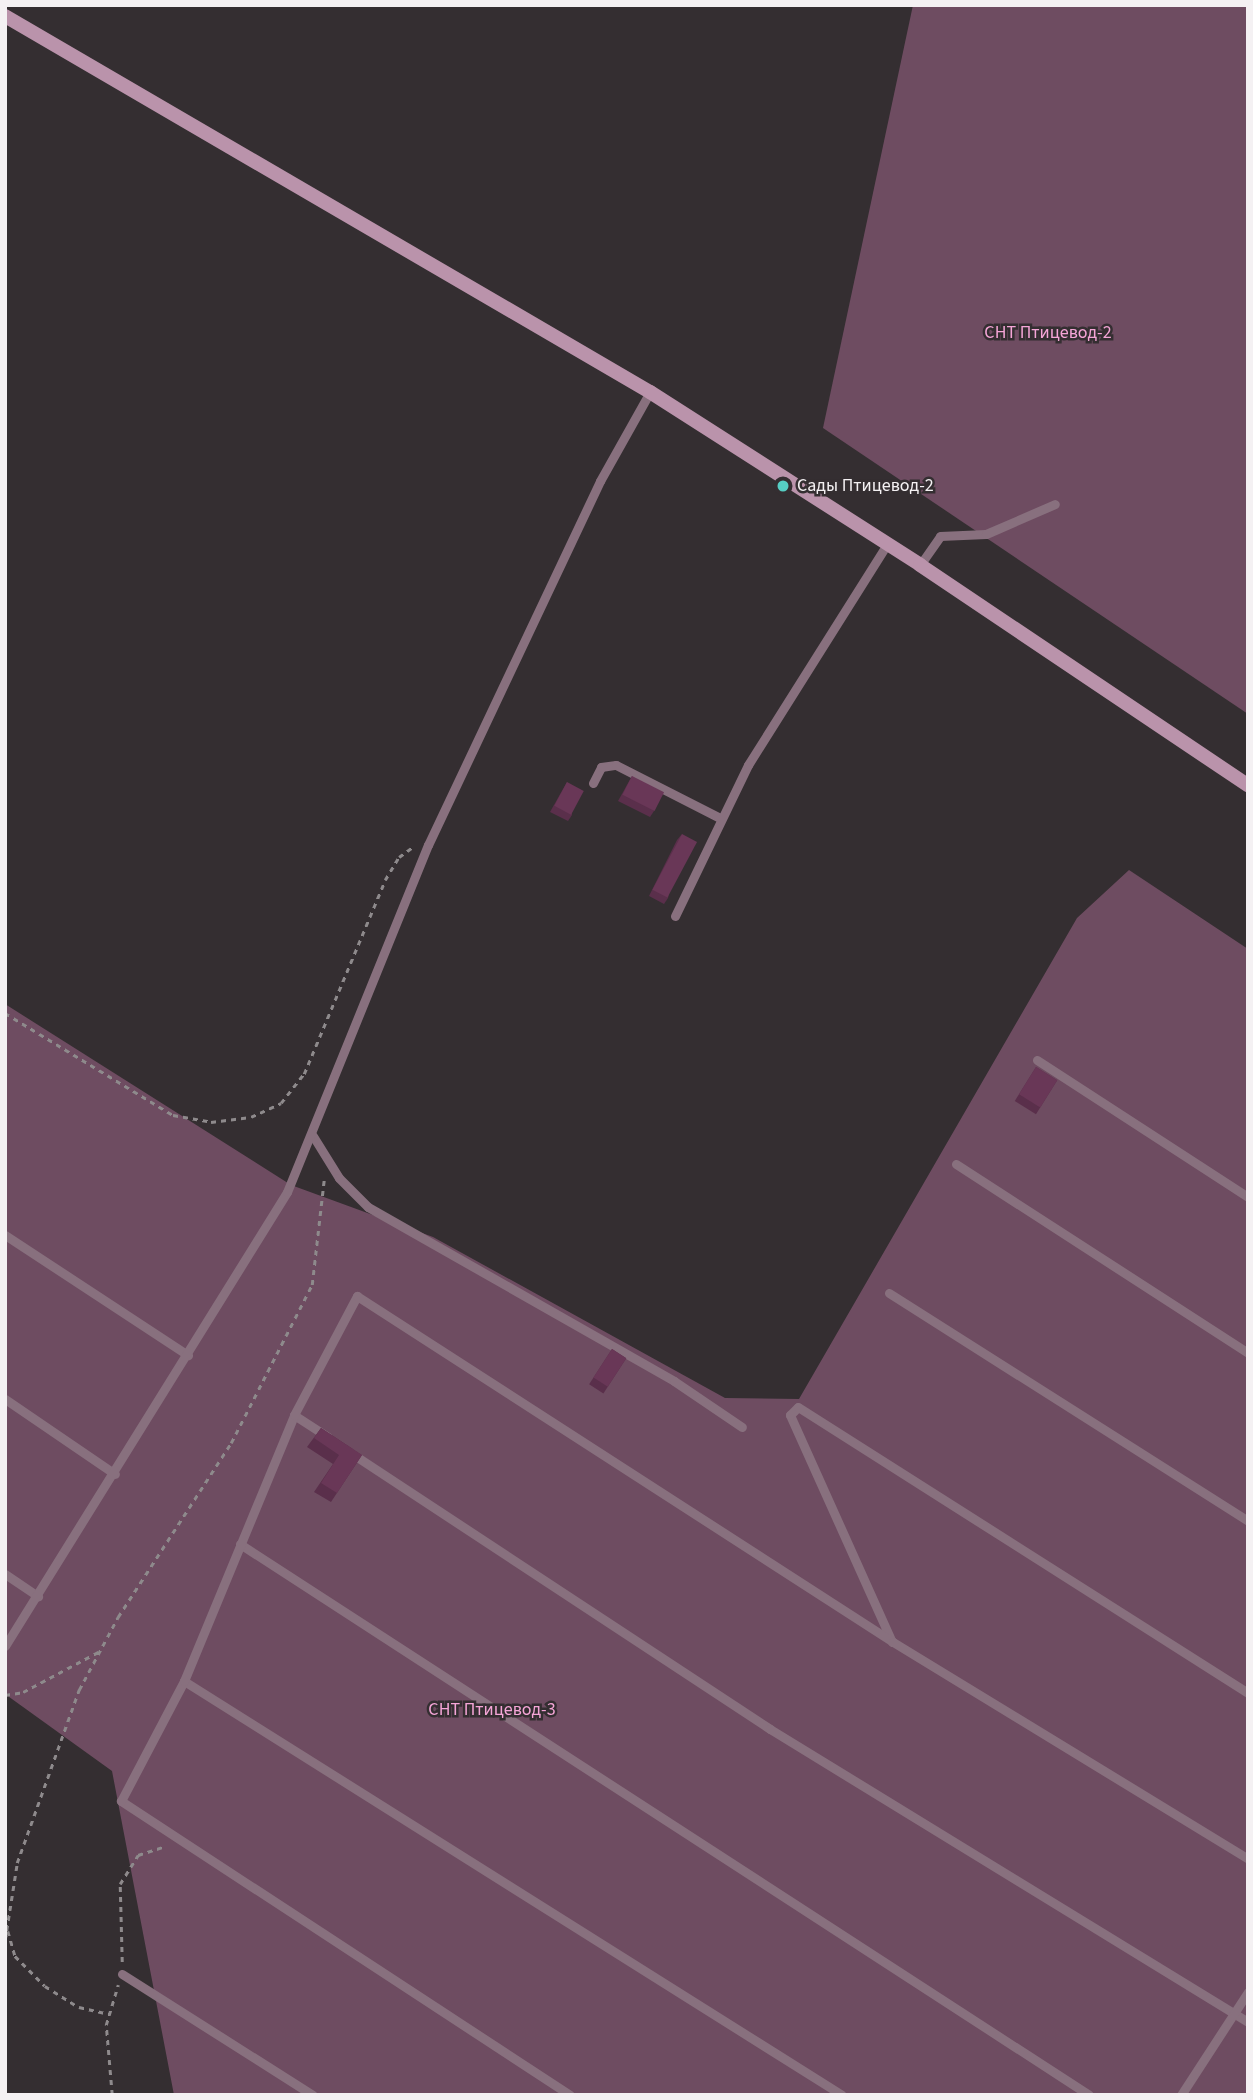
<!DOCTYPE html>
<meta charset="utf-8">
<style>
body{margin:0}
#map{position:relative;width:1253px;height:2100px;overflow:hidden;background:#342e31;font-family:"Source Sans 3",sans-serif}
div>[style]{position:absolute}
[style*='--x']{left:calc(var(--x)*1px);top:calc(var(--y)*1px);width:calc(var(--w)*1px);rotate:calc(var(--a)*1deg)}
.green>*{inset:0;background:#6e4c61}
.path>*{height:2.5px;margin-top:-1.25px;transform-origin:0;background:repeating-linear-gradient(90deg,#8e8a8c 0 5px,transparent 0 10px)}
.service>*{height:9px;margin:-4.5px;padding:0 4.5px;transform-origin:4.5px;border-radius:4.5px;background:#88707e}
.secondary>*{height:14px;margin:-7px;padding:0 7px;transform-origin:7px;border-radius:7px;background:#ba93ab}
.wall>*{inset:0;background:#5a2f4b;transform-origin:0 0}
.building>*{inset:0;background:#693757;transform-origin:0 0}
.dots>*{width:19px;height:19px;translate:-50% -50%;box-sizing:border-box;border:4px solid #342e31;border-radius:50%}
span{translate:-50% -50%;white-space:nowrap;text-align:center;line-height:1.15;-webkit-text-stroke:5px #342e31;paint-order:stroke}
.park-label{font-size:18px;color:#f5a5d7}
.poi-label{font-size:18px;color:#f4f1f3}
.left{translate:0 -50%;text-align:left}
.frame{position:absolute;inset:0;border:7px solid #f4f1f3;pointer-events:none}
</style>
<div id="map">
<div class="green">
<div style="clip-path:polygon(913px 5px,1248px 5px,1248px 714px,823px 428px)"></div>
<div style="clip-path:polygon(1129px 870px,1248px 949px,1248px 2095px,174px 2095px,112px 1771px,5px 1694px,5px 1004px,291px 1185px,433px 1237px,725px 1398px,799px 1399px,1077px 918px)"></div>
</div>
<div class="path">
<div style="--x:5;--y:1013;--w:197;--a:31.3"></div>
<div style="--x:173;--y:1115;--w:39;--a:10"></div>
<div style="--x:211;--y:1122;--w:40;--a:-7.1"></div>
<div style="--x:251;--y:1117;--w:33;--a:-25"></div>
<div style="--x:281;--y:1103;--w:37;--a:-52"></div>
<div style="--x:304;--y:1074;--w:210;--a:-67.3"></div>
<div style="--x:385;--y:880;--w:27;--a:-59"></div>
<div style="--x:399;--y:857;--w:19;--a:-36"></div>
<div style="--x:5;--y:1695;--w:18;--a:-9"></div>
<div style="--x:23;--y:1692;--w:87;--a:-28"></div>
<div style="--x:8;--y:1931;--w:26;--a:74"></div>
<div style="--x:15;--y:1956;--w:42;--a:45"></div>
<div style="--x:45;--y:1986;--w:40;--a:32"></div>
<div style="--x:79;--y:2007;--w:31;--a:13"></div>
<div style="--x:5;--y:1940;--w:78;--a:-81.1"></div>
<div style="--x:17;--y:1863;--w:184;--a:-70.3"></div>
<div style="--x:79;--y:1690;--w:83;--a:-61.9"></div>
<div style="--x:118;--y:1617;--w:207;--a:-57"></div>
<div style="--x:231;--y:1443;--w:178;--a:-62.9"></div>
<div style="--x:312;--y:1285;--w:106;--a:-83.5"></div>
<div style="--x:122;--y:1962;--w:78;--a:-91.5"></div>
<div style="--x:120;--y:1884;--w:34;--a:-58"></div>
<div style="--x:138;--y:1855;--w:28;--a:-18"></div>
<div style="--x:112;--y:2095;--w:70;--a:-94.9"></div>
<div style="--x:106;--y:2025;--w:42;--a:-73.3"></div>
</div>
<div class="service">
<div style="--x:920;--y:565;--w:35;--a:-55"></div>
<div style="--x:940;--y:536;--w:46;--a:-2.5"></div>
<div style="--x:986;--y:534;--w:75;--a:-23.5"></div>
<div style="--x:593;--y:783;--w:18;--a:-63"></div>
<div style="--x:601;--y:767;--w:15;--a:-8"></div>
<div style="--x:616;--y:765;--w:117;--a:27"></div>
<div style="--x:675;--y:916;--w:168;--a:-64.2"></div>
<div style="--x:748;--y:765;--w:261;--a:-57.8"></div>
<div style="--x:1037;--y:1060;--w:252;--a:33"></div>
<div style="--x:313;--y:1136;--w:49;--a:58.2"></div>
<div style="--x:339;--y:1178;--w:41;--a:45"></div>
<div style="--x:368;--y:1207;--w:352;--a:29.6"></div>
<div style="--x:674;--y:1381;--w:82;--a:34.1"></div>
<div style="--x:956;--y:1164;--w:348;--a:32.9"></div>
<div style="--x:5;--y:1235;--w:219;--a:33.3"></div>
<div style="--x:889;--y:1293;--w:425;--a:32.4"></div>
<div style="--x:5;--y:1399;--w:133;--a:34.3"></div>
<div style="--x:294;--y:1415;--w:40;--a:32.9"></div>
<div style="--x:351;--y:1453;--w:502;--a:33.37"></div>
<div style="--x:770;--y:1729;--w:561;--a:31.51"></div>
<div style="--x:240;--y:1544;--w:1012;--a:32.98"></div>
<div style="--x:5;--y:1574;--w:40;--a:34"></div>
<div style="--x:892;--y:1642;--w:249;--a:-114.2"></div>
<div style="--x:790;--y:1415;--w:11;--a:-45"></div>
<div style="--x:798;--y:1407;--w:533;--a:32.44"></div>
<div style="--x:5;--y:1646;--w:534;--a:-58.15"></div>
<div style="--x:287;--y:1192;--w:375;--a:-67.9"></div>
<div style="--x:428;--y:845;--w:403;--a:-64.7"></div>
<div style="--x:600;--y:481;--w:102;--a:-60.7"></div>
<div style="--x:184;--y:1681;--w:777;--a:32.18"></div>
<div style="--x:122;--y:1974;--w:226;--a:32.4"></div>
<div style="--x:570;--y:2095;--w:537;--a:-146.78"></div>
<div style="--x:121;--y:1801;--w:136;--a:-62.3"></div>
<div style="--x:184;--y:1681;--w:288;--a:-67.5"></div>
<div style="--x:294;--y:1415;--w:135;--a:-62.1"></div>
<div style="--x:357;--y:1296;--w:638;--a:32.84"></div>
<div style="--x:893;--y:1642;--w:416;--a:31.4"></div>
<div style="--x:1181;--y:2095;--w:123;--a:-57"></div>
</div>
<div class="secondary">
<div style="--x:5;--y:16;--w:747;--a:30.24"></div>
<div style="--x:650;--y:392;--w:321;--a:32.6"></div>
<div style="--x:920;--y:565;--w:395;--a:33.9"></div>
</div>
<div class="wall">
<div style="clip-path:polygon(632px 776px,654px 811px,650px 817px,618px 801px)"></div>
<div style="clip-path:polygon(567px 782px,572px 815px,568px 821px,550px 812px)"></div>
<div style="clip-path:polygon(682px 834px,668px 898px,664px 904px,649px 896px,677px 840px)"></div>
<div style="left:1036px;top:1067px;width:25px;height:40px;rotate:32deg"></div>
<div style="left:612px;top:1349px;width:17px;height:42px;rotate:33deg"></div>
<div style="clip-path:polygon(321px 1428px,362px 1455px,331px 1502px,314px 1492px,333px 1464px,307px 1447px)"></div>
</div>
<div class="building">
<div style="left:632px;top:776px;width:36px;height:21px;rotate:27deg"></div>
<div style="left:567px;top:782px;width:19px;height:27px;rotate:28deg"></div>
<div style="left:682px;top:834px;width:17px;height:63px;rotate:28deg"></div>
<div style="left:1036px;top:1067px;width:25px;height:32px;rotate:32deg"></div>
<div style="left:612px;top:1349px;width:17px;height:34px;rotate:33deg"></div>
<div style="clip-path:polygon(321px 1428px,362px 1455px,337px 1493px,321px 1483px,339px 1455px,314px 1438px)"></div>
</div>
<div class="dots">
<div style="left:783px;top:486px;background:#56cec4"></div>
</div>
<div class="park-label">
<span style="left:1048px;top:333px">СНТ Птицевод-2</span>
<span style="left:492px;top:1710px">СНТ Птицевод-3</span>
</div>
<div class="poi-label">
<span class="left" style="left:797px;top:486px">Сады Птицевод-2</span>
</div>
<div class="frame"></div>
</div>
